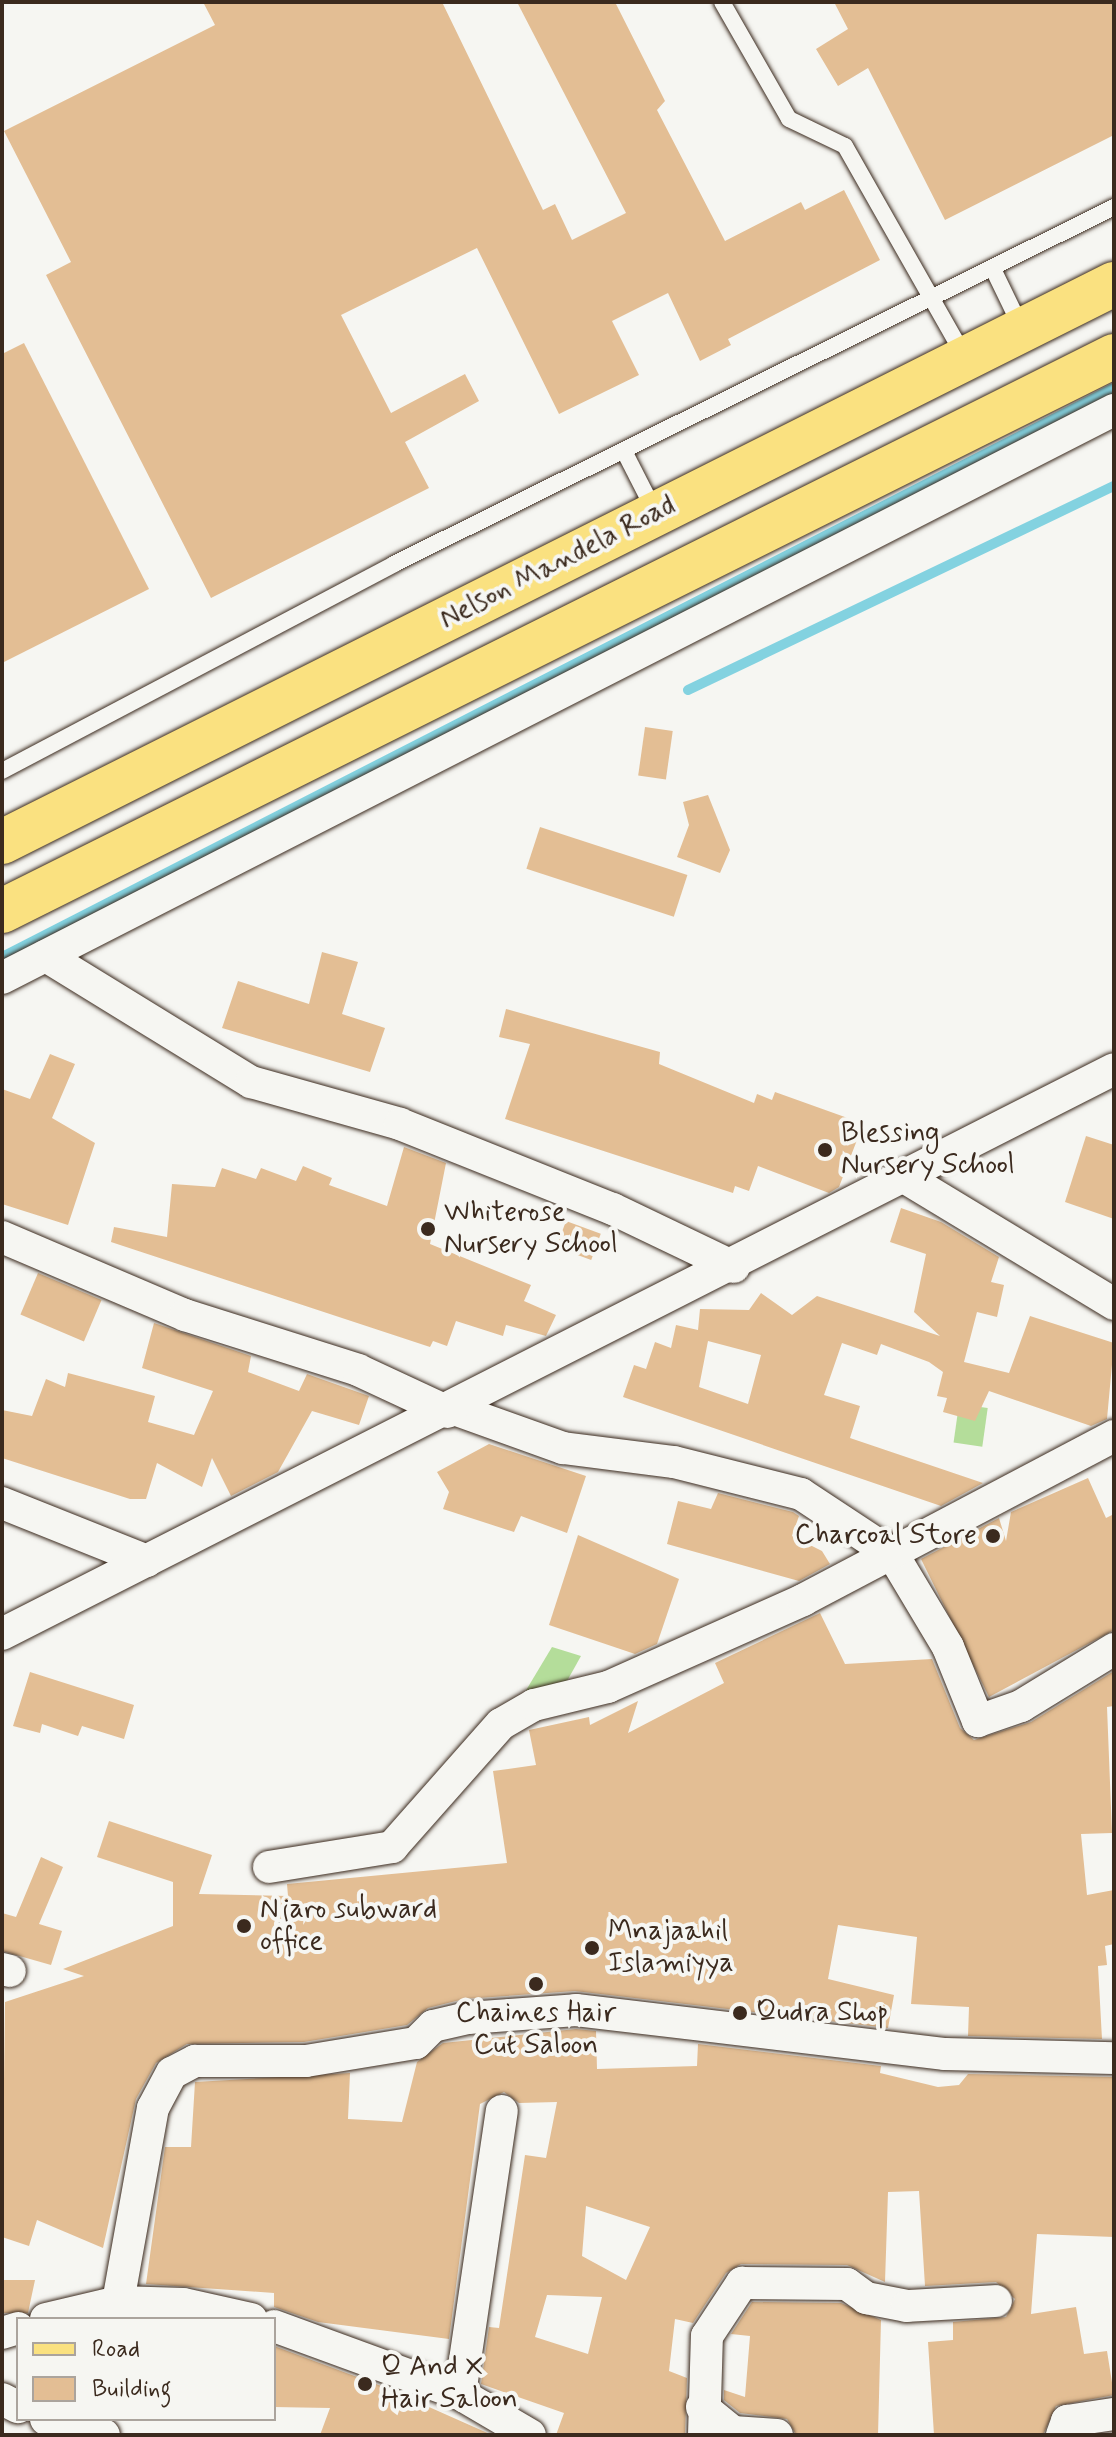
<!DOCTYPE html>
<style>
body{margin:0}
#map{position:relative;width:1116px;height:2437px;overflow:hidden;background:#f6f6f2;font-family:Mynerve,sans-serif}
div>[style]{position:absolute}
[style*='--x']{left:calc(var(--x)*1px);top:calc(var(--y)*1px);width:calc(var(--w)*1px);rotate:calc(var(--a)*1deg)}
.green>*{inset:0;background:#b4dd9a;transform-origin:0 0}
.stream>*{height:10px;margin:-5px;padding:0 5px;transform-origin:5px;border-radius:5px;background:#83d2e0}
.building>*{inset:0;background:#e3be94;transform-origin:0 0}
.roads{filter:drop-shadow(0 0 2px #3b2a1e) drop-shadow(0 0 2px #3b2a1e)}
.lane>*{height:16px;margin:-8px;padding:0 8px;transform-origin:8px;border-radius:8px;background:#f6f6f2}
.street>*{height:32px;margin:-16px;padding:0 16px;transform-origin:16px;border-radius:16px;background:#f6f6f2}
.primary>*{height:44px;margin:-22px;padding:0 22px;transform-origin:22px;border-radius:22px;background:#fae180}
.dots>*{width:22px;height:22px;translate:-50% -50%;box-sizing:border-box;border:4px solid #f6f6f2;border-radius:50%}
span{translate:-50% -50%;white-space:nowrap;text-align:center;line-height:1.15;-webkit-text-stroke:8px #f6f6f2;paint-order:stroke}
.street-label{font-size:28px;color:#3b2a1e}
.poi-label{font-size:28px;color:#3b2a1e}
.left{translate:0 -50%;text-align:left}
.right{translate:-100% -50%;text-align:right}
.frame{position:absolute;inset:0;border:4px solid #3b2a1e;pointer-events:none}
.legend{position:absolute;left:16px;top:2317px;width:260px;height:104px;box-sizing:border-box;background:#f6f6f2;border:2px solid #aba49d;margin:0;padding:10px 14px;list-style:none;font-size:24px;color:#3b2a1e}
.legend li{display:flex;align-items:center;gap:16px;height:40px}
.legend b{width:40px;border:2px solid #aba49d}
</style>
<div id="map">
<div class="green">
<div style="left:959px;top:1404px;width:29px;height:39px;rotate:8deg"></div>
<div style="clip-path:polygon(552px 1647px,581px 1656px,557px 1699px,525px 1692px)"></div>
</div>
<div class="stream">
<div style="--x:688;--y:690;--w:472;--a:-25.6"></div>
<div style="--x:2;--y:957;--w:1249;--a:-27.1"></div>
</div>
<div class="building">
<div style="clip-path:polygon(203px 2px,442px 2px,543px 210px,555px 204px,572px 240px,626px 213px,517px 2px,615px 2px,665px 101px,657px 110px,725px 241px,801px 202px,805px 210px,844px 190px,880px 260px,728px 339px,731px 345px,700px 361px,668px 293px,612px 321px,639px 375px,559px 414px,477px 248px,341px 315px,391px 413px,465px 374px,479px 401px,405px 442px,429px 488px,211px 598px,46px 275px,71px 262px,4px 131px,215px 25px)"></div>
<div style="clip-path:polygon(834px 2px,1114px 2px,1114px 135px,945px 220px,868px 68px,838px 86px,816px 49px,848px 29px)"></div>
<div style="clip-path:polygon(24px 343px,149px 589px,2px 663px,2px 354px)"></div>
<div style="left:645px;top:727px;width:28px;height:49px;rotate:8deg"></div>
<div style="clip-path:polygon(708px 795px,730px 850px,720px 873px,677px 857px,689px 825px,683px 802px)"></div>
<div style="left:540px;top:827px;width:155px;height:44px;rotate:18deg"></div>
<div style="clip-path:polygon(322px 952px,358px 962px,342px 1014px,385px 1028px,370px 1072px,222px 1028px,238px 981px,309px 1004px)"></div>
<div style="clip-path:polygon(506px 1009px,660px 1052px,659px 1064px,754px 1103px,757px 1094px,772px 1100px,775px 1092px,856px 1121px,862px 1127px,839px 1187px,829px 1193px,758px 1166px,749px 1191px,735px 1186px,733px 1193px,505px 1119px,530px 1044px,499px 1037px)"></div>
<div style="clip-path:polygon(50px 1054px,75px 1064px,52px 1118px,95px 1143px,68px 1225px,2px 1204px,2px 1089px,30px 1099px)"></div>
<div style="clip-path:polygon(1086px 1136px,1114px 1145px,1114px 1219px,1065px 1202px)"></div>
<div style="clip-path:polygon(404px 1147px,446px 1163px,430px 1244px,531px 1285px,524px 1301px,556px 1315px,546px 1336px,506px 1325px,503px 1336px,456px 1321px,447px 1346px,433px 1341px,430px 1347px,111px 1242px,114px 1227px,167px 1237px,172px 1184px,215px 1187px,222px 1168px,256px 1179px,261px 1168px,296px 1181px,303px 1166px,332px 1178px,329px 1185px,387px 1206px)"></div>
<div style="clip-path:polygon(evenodd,901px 1208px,941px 1222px,999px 1257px,991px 1282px,1004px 1285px,997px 1317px,977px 1312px,964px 1362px,1009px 1373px,1030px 1316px,1114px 1343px,1107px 1419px,1091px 1426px,989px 1391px,975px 1421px,943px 1412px,947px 1398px,937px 1396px,943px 1372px,929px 1362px,881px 1344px,877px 1355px,842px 1343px,824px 1395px,860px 1406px,850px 1438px,983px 1483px,941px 1506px,623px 1397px,634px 1365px,646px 1369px,655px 1342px,671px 1348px,676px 1325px,698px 1330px,700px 1309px,749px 1310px,761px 1293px,792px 1315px,817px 1296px,940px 1336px,914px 1312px,926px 1254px,890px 1242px,901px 1208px,708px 1341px,761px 1355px,748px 1404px,699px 1387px,708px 1341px)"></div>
<div style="left:566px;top:1221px;width:37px;height:28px;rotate:20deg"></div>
<div style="left:38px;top:1273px;width:69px;height:45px;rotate:23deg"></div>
<div style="clip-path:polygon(154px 1323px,251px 1356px,248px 1372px,299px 1391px,307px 1374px,369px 1396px,359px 1425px,312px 1411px,278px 1472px,231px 1496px,212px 1458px,202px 1487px,157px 1463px,146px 1499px,130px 1499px,2px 1458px,2px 1410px,32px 1416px,46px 1379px,65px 1387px,68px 1373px,155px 1396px,148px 1422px,194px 1435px,213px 1391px,142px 1368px)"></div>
<div style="clip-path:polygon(489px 1444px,586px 1476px,567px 1533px,521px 1516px,514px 1532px,443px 1509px,449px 1492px,437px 1472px)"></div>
<div style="clip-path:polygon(1088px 1478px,1106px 1518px,1114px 1514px,1114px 1630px,989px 1697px,921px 1559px,999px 1518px,1006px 1541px,1011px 1512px)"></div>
<div style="clip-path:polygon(718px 1493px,793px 1512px,799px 1516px,792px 1536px,822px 1551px,830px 1564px,799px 1581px,667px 1544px,678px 1501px,711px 1509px)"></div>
<div style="clip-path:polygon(578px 1535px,679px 1579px,657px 1644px,635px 1654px,549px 1625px)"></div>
<div style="clip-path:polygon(820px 1613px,845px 1664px,932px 1659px,960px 1728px,974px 1740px,1031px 1722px,1114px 1671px,1114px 1706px,1107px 1707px,1112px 1833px,1081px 1834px,1087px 1895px,1114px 1890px,1114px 1944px,1105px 1946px,1107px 1965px,1098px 1966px,1102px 2039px,968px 2036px,969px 2007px,911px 2004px,917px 1937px,838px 1925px,828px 1979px,894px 1995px,888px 2028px,575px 1991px,464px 1999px,428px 2008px,407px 2025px,304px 2042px,187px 2044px,156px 2063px,136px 2099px,103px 2248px,37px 2220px,29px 2246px,2px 2237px,5px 2002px,84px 1976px,63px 1969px,173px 1926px,173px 1882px,97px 1857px,109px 1821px,212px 1855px,199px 1894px,288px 1896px,287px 1884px,507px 1863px,493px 1771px,536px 1765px,529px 1730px,589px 1717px,590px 1725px,638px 1701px,628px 1733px,724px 1683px,715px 1663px)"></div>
<div style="clip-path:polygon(30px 1672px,134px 1705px,124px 1739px,82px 1726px,78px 1736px,42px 1724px,40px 1733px,13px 1726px)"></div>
<div style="clip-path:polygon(41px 1857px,63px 1867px,39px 1924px,62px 1931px,51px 1965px,2px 1951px,2px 1913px,16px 1917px)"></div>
<div style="clip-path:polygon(evenodd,576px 2029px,596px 2031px,597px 2069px,697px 2066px,698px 2044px,881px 2066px,880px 2073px,938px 2087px,959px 2085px,968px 2074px,1114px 2077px,1114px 2237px,1037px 2234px,1031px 2314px,1076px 2307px,1084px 2354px,1107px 2351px,1114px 2395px,1056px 2406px,1043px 2435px,934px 2435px,928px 2342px,953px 2340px,953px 2322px,1006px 2317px,1015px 2299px,996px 2282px,925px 2286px,919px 2191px,888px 2192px,885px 2282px,847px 2265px,741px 2264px,726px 2273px,693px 2323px,675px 2319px,669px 2371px,687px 2378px,685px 2435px,556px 2435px,564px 2413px,481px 2384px,489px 2327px,499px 2328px,525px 2155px,546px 2158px,557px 2102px,519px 2103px,504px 2092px,480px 2104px,449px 2339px,318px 2322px,274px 2307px,274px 2293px,146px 2284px,165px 2147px,191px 2147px,195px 2082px,350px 2073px,348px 2119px,402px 2122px,417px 2062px,443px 2043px,576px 2029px,586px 2206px,650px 2227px,626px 2280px,582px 2256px,586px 2206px,576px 2029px,547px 2295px,602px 2297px,588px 2354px,535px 2337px,547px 2295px)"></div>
<div style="clip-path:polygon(2px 2280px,35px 2280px,28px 2313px,2px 2313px)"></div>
<div style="clip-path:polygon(752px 2302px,841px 2303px,881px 2320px,878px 2435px,795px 2433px,787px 2419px,740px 2413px,724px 2400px,724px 2390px,745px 2397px,750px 2336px,731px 2334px)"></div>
<div style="clip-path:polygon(274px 2346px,384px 2387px,492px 2435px,320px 2435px,330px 2408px,274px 2407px)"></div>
</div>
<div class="roads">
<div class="lane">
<div style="--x:722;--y:2;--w:135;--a:60.2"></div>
<div style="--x:789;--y:119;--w:62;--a:25.7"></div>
<div style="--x:845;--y:146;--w:243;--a:60.4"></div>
<div style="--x:993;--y:269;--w:67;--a:64.2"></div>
<div style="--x:626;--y:455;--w:66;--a:63"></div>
<div style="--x:2;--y:771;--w:443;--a:-27.8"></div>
<div style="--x:394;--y:564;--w:804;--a:-26.37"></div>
</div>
<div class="street">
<div style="--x:46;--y:956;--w:241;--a:31.6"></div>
<div style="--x:251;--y:1082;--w:155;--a:15.7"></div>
<div style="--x:400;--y:1124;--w:229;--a:21.8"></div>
<div style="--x:613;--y:1209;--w:134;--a:25.6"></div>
<div style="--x:2;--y:978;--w:1249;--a:-27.06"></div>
<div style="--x:906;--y:1178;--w:243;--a:31.2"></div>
<div style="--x:2;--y:1237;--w:199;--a:23.1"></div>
<div style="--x:185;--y:1315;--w:182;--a:17.6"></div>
<div style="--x:358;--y:1370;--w:99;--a:25"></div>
<div style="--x:454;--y:1409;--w:116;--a:19.7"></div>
<div style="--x:563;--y:1448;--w:112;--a:7.2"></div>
<div style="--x:674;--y:1462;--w:131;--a:14.1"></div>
<div style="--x:801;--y:1494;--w:110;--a:33.5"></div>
<div style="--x:893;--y:1555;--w:107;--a:59.1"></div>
<div style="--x:948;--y:1647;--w:80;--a:67.9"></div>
<div style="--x:978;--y:1721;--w:46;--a:-19.2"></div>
<div style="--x:1021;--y:1706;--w:109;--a:-31.5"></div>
<div style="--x:2;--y:1503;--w:156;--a:21.8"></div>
<div style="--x:2;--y:1634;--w:1247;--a:-26.93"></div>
<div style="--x:269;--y:1867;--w:125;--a:-9.2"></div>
<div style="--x:392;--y:1847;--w:164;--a:-48.5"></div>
<div style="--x:501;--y:1724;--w:38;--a:-30"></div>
<div style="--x:534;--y:1705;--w:76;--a:-13.7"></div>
<div style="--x:608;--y:1687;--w:214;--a:-24"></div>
<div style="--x:803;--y:1600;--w:352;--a:-27.8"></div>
<div style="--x:2;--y:1969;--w:8;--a:14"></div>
<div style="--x:118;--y:2302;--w:197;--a:-79.8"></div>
<div style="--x:153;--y:2108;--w:40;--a:-62"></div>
<div style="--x:172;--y:2073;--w:26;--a:-28"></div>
<div style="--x:195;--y:2061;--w:111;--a:0"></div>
<div style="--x:306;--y:2061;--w:111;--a:-9.3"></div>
<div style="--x:416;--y:2043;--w:24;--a:-45"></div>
<div style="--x:433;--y:2026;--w:36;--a:-13"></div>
<div style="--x:468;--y:2018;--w:108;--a:-4.2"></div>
<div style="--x:576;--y:2010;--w:372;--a:6.8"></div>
<div style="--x:945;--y:2054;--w:169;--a:1.4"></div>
<div style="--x:46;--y:2319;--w:74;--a:-13.3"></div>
<div style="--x:118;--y:2302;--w:65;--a:1.8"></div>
<div style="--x:183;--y:2304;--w:70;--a:12.4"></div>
<div style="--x:274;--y:2326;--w:198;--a:20.1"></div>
<div style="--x:460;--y:2394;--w:81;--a:30.4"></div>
<div style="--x:2;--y:2333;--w:17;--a:-17"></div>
<div style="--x:460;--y:2394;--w:286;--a:-81.6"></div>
<div style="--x:2;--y:2399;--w:18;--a:27"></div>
<div style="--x:702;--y:2407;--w:40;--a:39"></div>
<div style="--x:733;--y:2432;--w:44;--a:3.9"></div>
<div style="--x:46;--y:2419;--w:60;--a:15.4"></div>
<div style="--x:704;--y:2435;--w:99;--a:-88.3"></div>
<div style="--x:707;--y:2336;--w:64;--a:-56.6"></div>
<div style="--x:742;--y:2283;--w:105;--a:0.5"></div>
<div style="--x:847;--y:2284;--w:24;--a:36"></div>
<div style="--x:866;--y:2298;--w:42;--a:11"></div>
<div style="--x:907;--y:2306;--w:89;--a:-3.2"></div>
<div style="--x:1062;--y:2435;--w:15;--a:-70"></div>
<div style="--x:1067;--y:2421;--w:48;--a:-8.5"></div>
</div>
<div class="primary">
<div style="--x:2;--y:842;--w:1244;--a:-26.65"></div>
<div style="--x:2;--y:911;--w:1243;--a:-26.52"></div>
</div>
</div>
<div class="dots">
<div style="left:825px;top:1150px;background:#3b2a1e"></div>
<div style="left:428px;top:1229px;background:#3b2a1e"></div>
<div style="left:993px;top:1536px;background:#3b2a1e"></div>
<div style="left:244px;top:1926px;background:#3b2a1e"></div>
<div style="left:592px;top:1948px;background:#3b2a1e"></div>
<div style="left:536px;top:1984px;background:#3b2a1e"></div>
<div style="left:740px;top:2013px;background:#3b2a1e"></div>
<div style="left:365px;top:2384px;background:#3b2a1e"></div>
</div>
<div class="street-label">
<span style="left:558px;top:563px;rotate:-27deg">Nelson Mandela Road</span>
</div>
<div class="poi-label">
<span class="left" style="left:841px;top:1150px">Blessing<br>Nursery School</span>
<span class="left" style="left:444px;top:1229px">Whiterose<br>Nursery School</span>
<span class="right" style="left:977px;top:1536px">Charcoal Store</span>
<span class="left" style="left:260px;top:1926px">Njaro subward<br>office</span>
<span class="left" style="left:608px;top:1948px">Mnajaahil<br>Islamiyya</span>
<span class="left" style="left:756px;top:2013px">Qudra Shop</span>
<span style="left:536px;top:2030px">Chaines Hair<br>Cut Saloon</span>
<span class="left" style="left:381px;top:2384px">Q And X<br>Hair Saloon</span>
</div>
<div class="frame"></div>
<ul class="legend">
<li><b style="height:10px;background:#fae180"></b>Road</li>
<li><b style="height:22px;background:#e3be94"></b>Building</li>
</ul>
</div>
